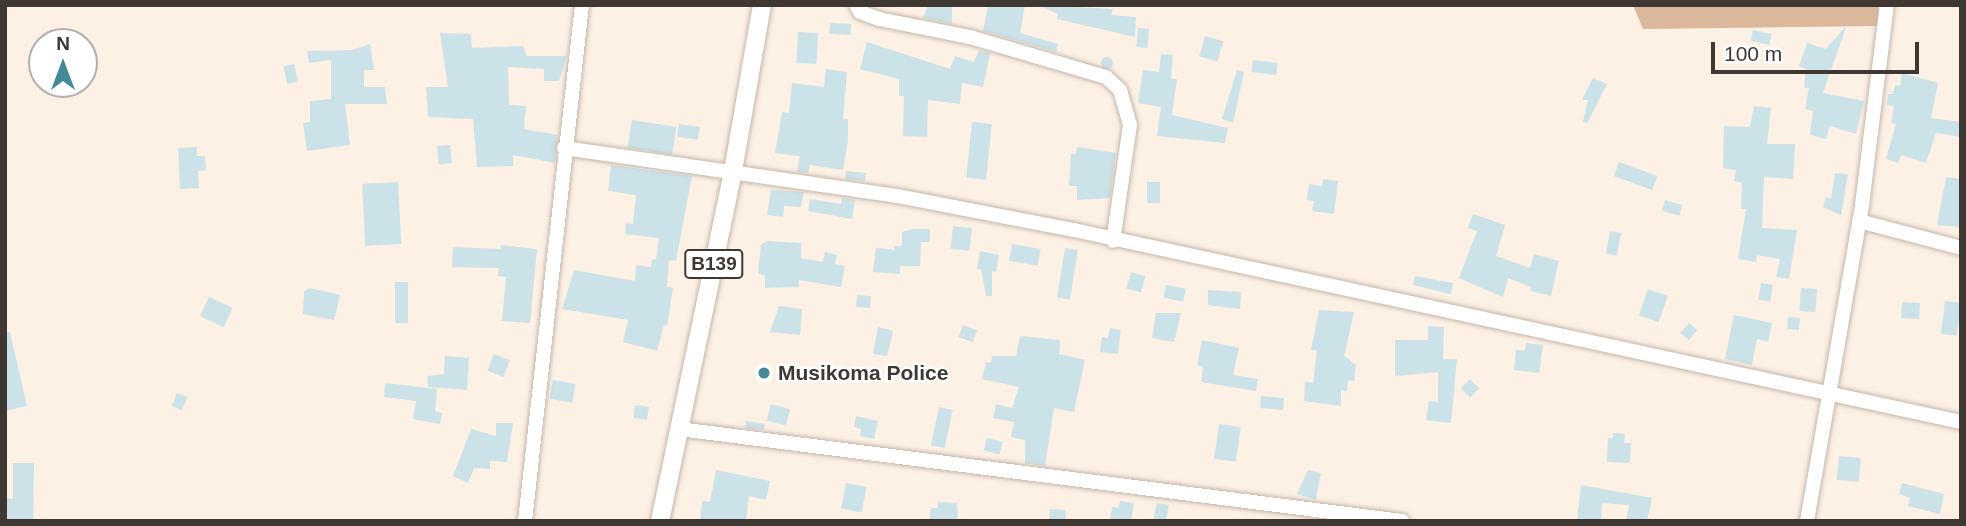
<!DOCTYPE html>
<style>
body{margin:0}
#map{position:relative;width:1966px;height:526px;overflow:hidden;background:#fdf0e5;font-family:Arial,sans-serif}
div>[style]{position:absolute}
[style*='--x']{left:calc(var(--x)*1px);top:calc(var(--y)*1px);width:calc(var(--w)*1px);rotate:calc(var(--a)*1deg)}
.green>*{inset:0;background:#dbb89b}
.building>*{inset:0;background:#cbe2e8;transform-origin:0 0}
.round{border-radius:50%}
.roads{filter:drop-shadow(0 0 2px #c5b6a9) drop-shadow(0 0 2px #c5b6a9)}
.minor>*{height:14px;margin:-7px;padding:0 7px;transform-origin:7px;border-radius:7px;background:#fff}
.major>*{height:18px;margin:-9px;padding:0 9px;transform-origin:9px;border-radius:9px;background:#fff}
.dots>*{width:19px;height:19px;translate:-50% -50%;box-sizing:border-box;border:4px solid #fff;border-radius:50%}
span{translate:-50% -50%;white-space:nowrap;text-align:center;line-height:1.15;-webkit-text-stroke:5px #fff;paint-order:stroke}
.shield-label span{padding:2px 5px;background:#fff;border:2px solid;border-radius:5px;-webkit-text-stroke-width:0}
.shield-label{font-size:19px;color:#3e3732;font-weight:700}
.poi-label{font-size:21px;color:#3e3732;font-weight:700}
.left{translate:0 -50%;text-align:left}
.frame{position:absolute;inset:0;border:7px solid #3e3732;pointer-events:none}
.north{position:absolute;left:28px;top:28px;width:70px;height:70px;box-sizing:border-box;background:#fff;border:2px solid #b2afad;border-radius:50%;rotate:0deg;font-size:19px;font-weight:700;line-height:28px;text-align:center;color:#3e3732}
.north::after{content:'';display:block;margin:auto;width:24px;height:32px;background:#458898;clip-path:polygon(50% 0,100% 100%,50% 72%,0 100%)}
.scale{position:absolute;left:1711px;top:42px;width:208px;height:32px;box-sizing:border-box;border:4px solid #3e3732;border-top:0;padding-left:9px;font-size:21px;line-height:24px;white-space:nowrap;color:#3e3732;-webkit-text-stroke:5px #fff;paint-order:stroke}
</style>
<div id="map">
<div class="green">
<div style="clip-path:polygon(1633px 5px,1879px 5px,1877px 26px,1643px 29px)"></div>
</div>
<div class="building">
<div style="clip-path:polygon(928px 5px,952px 5px,952px 24px,923px 18px)"></div>
<div style="clip-path:polygon(988px 5px,1025px 5px,1020px 33px,1058px 44px,1056px 52px,983px 31px)"></div>
<div style="clip-path:polygon(1038px 5px,1113px 9px,1111px 15px,1136px 17px,1135px 37px,1057px 19px,1058px 14px)"></div>
<div style="left:830px;top:23px;width:21px;height:11px;rotate:3deg"></div>
<div style="clip-path:polygon(1847px 25px,1823px 93px,1864px 101px,1856px 134px,1830px 126px,1826px 139px,1810px 135px,1813px 111px,1805px 109px,1809px 88px,1804px 88px,1806px 69px,1799px 66px,1807px 43px,1826px 49px)"></div>
<div style="left:1138px;top:28px;width:11px;height:19px;rotate:5deg"></div>
<div style="left:1753px;top:30px;width:19px;height:11px;rotate:12deg"></div>
<div style="left:798px;top:32px;width:20px;height:31px;rotate:3deg"></div>
<div style="clip-path:polygon(440px 33px,471px 34px,472px 48px,523px 46px,527px 56px,567px 56px,559px 81px,544px 81px,544px 69px,508px 67px,509px 105px,526px 106px,524px 129px,558px 135px,555px 163px,513px 155px,513px 166px,477px 167px,473px 119px,428px 117px,426px 87px,448px 87px)"></div>
<div style="left:1205px;top:36px;width:19px;height:21px;rotate:16deg"></div>
<div style="clip-path:polygon(867px 42px,950px 69px,955px 56px,974px 62px,979px 50px,990px 53px,983px 87px,962px 83px,960px 104px,928px 100px,927px 137px,903px 136px,904px 96px,899px 96px,899px 79px,860px 69px)"></div>
<div style="clip-path:polygon(370px 44px,374px 70px,364px 70px,364px 87px,385px 87px,387px 104px,345px 104px,350px 145px,307px 151px,303px 123px,310px 122px,310px 101px,331px 99px,331px 60px,309px 63px,307px 51px,352px 50px)"></div>
<div style="clip-path:polygon(1161px 54px,1173px 55px,1171px 79px,1177px 79px,1172px 115px,1228px 128px,1225px 143px,1157px 136px,1161px 107px,1138px 103px,1143px 70px,1159px 72px)"></div>
<div class="round" style="left:1101px;top:57px;width:12px;height:12px"></div>
<div style="left:1253px;top:60px;width:25px;height:12px;rotate:7deg"></div>
<div style="left:294px;top:64px;width:18px;height:11px;rotate:77deg"></div>
<div style="clip-path:polygon(826px 69px,847px 72px,843px 119px,848px 119px,848px 140px,843px 170px,810px 165px,808px 173px,797px 172px,800px 156px,775px 153px,782px 112px,789px 113px,792px 83px,824px 87px)"></div>
<div style="clip-path:polygon(1237px 70px,1244px 72px,1233px 123px,1222px 119px)"></div>
<div style="clip-path:polygon(1902px 73px,1938px 83px,1931px 118px,1961px 122px,1961px 137px,1936px 133px,1926px 163px,1901px 155px,1898px 163px,1886px 159px,1896px 124px,1891px 123px,1894px 106px,1887px 105px,1888px 94px,1893px 94px,1895px 85px,1900px 86px)"></div>
<div style="clip-path:polygon(1593px 78px,1607px 84px,1587px 123px,1583px 122px,1588px 100px,1582px 100px)"></div>
<div style="clip-path:polygon(1754px 106px,1771px 108px,1767px 144px,1795px 144px,1793px 179px,1764px 177px,1762px 228px,1797px 230px,1789px 279px,1776px 277px,1780px 259px,1757px 255px,1756px 262px,1738px 259px,1746px 209px,1741px 209px,1742px 183px,1734px 181px,1736px 170px,1723px 168px,1724px 126px,1750px 127px)"></div>
<div style="left:632px;top:120px;width:45px;height:28px;rotate:9deg"></div>
<div style="left:972px;top:122px;width:20px;height:56px;rotate:6deg"></div>
<div style="left:679px;top:124px;width:21px;height:13px;rotate:8deg"></div>
<div style="left:450px;top:145px;width:18px;height:13px;rotate:84deg"></div>
<div style="clip-path:polygon(197px 147px,197px 156px,205px 156px,206px 170px,198px 171px,199px 188px,180px 189px,178px 148px)"></div>
<div style="clip-path:polygon(1077px 147px,1116px 153px,1110px 198px,1077px 200px,1077px 186px,1069px 186px,1071px 154px,1076px 154px)"></div>
<div style="left:1619px;top:162px;width:41px;height:15px;rotate:20deg"></div>
<div style="clip-path:polygon(611px 165px,692px 176px,676px 261px,669px 260px,667px 287px,673px 288px,667px 326px,664px 325px,657px 351px,623px 342px,628px 320px,562px 309px,574px 270px,635px 281px,636px 265px,651px 267px,652px 259px,656px 259px,659px 238px,625px 234px,626px 223px,633px 224px,636px 195px,608px 191px)"></div>
<div style="left:846px;top:171px;width:20px;height:8px;rotate:6deg"></div>
<div style="clip-path:polygon(1835px 173px,1848px 174px,1841px 215px,1823px 207px,1826px 197px,1831px 199px)"></div>
<div style="clip-path:polygon(1946px 177px,1961px 179px,1961px 227px,1937px 225px)"></div>
<div style="clip-path:polygon(1323px 179px,1338px 181px,1334px 214px,1312px 211px,1314px 201px,1307px 200px,1309px 184px,1322px 186px)"></div>
<div style="left:398px;top:182px;width:62px;height:36px;rotate:87deg"></div>
<div style="left:1147px;top:182px;width:13px;height:21px"></div>
<div style="clip-path:polygon(771px 190px,804px 192px,801px 207px,784px 206px,783px 217px,767px 215px)"></div>
<div style="clip-path:polygon(842px 198px,855px 200px,852px 219px,808px 211px,810px 199px,841px 204px)"></div>
<div style="left:1665px;top:200px;width:18px;height:11px;rotate:16deg"></div>
<div style="clip-path:polygon(1473px 214px,1505px 225px,1496px 256px,1530px 268px,1534px 254px,1559px 261px,1551px 296px,1530px 291px,1531px 287px,1508px 278px,1503px 297px,1459px 278px,1477px 231px,1468px 228px)"></div>
<div style="left:953px;top:226px;width:19px;height:23px;rotate:6deg"></div>
<div style="clip-path:polygon(913px 229px,930px 229px,930px 242px,921px 242px,920px 266px,900px 266px,900px 274px,873px 272px,876px 248px,895px 250px,894px 246px,902px 246px,902px 232px)"></div>
<div style="left:1610px;top:231px;width:11px;height:23px;rotate:10deg"></div>
<div style="clip-path:polygon(767px 241px,801px 243px,801px 258px,823px 262px,825px 252px,837px 255px,835px 264px,845px 266px,841px 287px,799px 280px,799px 287px,765px 288px,765px 275px,758px 274px,761px 244px)"></div>
<div style="left:1012px;top:244px;width:29px;height:17px;rotate:10deg"></div>
<div style="clip-path:polygon(501px 245px,537px 249px,530px 323px,502px 321px,506px 277px,498px 276px,499px 268px,452px 267px,453px 247px,501px 249px)"></div>
<div style="left:1065px;top:248px;width:13px;height:50px;rotate:9deg"></div>
<div style="clip-path:polygon(980px 251px,999px 255px,996px 272px,992px 271px,992px 296px,986px 296px,981px 269px,977px 269px)"></div>
<div style="left:1131px;top:272px;width:15px;height:17px;rotate:16deg"></div>
<div style="clip-path:polygon(1415px 276px,1453px 283px,1451px 294px,1413px 285px)"></div>
<div style="left:395px;top:282px;width:13px;height:41px"></div>
<div style="left:1761px;top:283px;width:12px;height:17px;rotate:9deg"></div>
<div style="left:1166px;top:285px;width:20px;height:13px;rotate:11deg"></div>
<div style="clip-path:polygon(310px 288px,340px 295px,334px 320px,303px 314px,304px 291px)"></div>
<div style="left:1801px;top:288px;width:16px;height:23px;rotate:4deg"></div>
<div style="left:1648px;top:289px;width:21px;height:28px;rotate:19deg"></div>
<div style="clip-path:polygon(1208px 290px,1241px 292px,1240px 309px,1208px 305px)"></div>
<div style="left:857px;top:295px;width:14px;height:12px;rotate:4deg"></div>
<div style="left:209px;top:297px;width:26px;height:21px;rotate:25deg"></div>
<div style="left:1945px;top:301px;width:16px;height:33px;rotate:7deg"></div>
<div style="left:1902px;top:302px;width:18px;height:16px;rotate:3deg"></div>
<div style="clip-path:polygon(779px 306px,802px 309px,800px 335px,770px 332px)"></div>
<div style="clip-path:polygon(1319px 310px,1354px 312px,1344px 356px,1356px 365px,1354px 381px,1348px 380px,1347px 391px,1341px 390px,1341px 406px,1304px 401px,1305px 382px,1313px 383px,1317px 350px,1311px 350px)"></div>
<div style="clip-path:polygon(1156px 313px,1181px 313px,1174px 342px,1152px 338px)"></div>
<div style="clip-path:polygon(1734px 315px,1772px 323px,1768px 342px,1757px 339px,1752px 365px,1725px 359px)"></div>
<div style="left:1788px;top:317px;width:12px;height:12px;rotate:5deg"></div>
<div style="left:1689px;top:323px;width:11px;height:13px;rotate:41deg"></div>
<div style="left:963px;top:325px;width:15px;height:13px;rotate:20deg"></div>
<div style="clip-path:polygon(1428px 326px,1444px 327px,1443px 359px,1457px 359px,1451px 423px,1426px 420px,1429px 401px,1438px 402px,1438px 372px,1395px 376px,1395px 340px,1428px 340px)"></div>
<div style="clip-path:polygon(878px 327px,893px 331px,887px 356px,873px 354px)"></div>
<div style="clip-path:polygon(1110px 328px,1121px 330px,1118px 354px,1100px 352px,1102px 337px,1108px 338px)"></div>
<div style="clip-path:polygon(5px 332px,10px 332px,27px 406px,5px 411px)"></div>
<div style="clip-path:polygon(1020px 336px,1060px 340px,1059px 354px,1085px 360px,1074px 412px,1054px 408px,1045px 466px,1025px 463px,1025px 440px,1011px 437px,1014px 422px,993px 418px,996px 404px,1012px 408px,1019px 387px,982px 379px,986px 362px,991px 363px,992px 356px,1016px 356px)"></div>
<div style="clip-path:polygon(1202px 340px,1239px 348px,1233px 375px,1258px 379px,1256px 391px,1201px 382px,1203px 367px,1197px 365px)"></div>
<div style="clip-path:polygon(1526px 343px,1543px 345px,1539px 373px,1514px 370px,1516px 350px,1525px 351px)"></div>
<div style="left:494px;top:354px;width:17px;height:18px;rotate:21deg"></div>
<div style="clip-path:polygon(445px 356px,469px 358px,467px 390px,428px 387px,427px 376px,444px 374px)"></div>
<div style="left:1470px;top:379px;width:13px;height:13px;rotate:45deg"></div>
<div style="left:553px;top:380px;width:23px;height:19px;rotate:10deg"></div>
<div style="clip-path:polygon(385px 383px,437px 389px,435px 411px,442px 413px,440px 424px,413px 419px,416px 401px,384px 397px)"></div>
<div style="left:177px;top:393px;width:11px;height:14px;rotate:22deg"></div>
<div style="left:1261px;top:396px;width:23px;height:12px;rotate:5deg"></div>
<div style="left:771px;top:404px;width:20px;height:17px;rotate:15deg"></div>
<div style="left:635px;top:405px;width:14px;height:13px;rotate:8deg"></div>
<div style="left:939px;top:407px;width:14px;height:39px;rotate:12deg"></div>
<div style="clip-path:polygon(856px 416px,878px 421px,874px 439px,860px 436px,861px 429px,854px 427px)"></div>
<div style="clip-path:polygon(746px 421px,765px 424px,764px 430px,745px 428px)"></div>
<div style="clip-path:polygon(496px 423px,513px 423px,507px 462px,490px 461px,490px 469px,474px 468px,468px 483px,453px 476px,471px 429px,496px 436px)"></div>
<div style="left:1219px;top:424px;width:22px;height:35px;rotate:8deg"></div>
<div style="clip-path:polygon(1613px 433px,1625px 434px,1624px 443px,1631px 443px,1630px 463px,1607px 462px,1608px 438px,1613px 438px)"></div>
<div style="left:987px;top:438px;width:16px;height:13px;rotate:14deg"></div>
<div style="left:1839px;top:456px;width:22px;height:24px;rotate:5deg"></div>
<div style="clip-path:polygon(13px 463px,34px 463px,33px 521px,5px 521px,5px 498px,13px 499px)"></div>
<div style="clip-path:polygon(716px 470px,770px 481px,766px 500px,749px 496px,746px 521px,700px 521px,702px 501px,710px 502px)"></div>
<div style="clip-path:polygon(1308px 470px,1321px 473px,1316px 500px,1297px 494px)"></div>
<div style="left:846px;top:483px;width:21px;height:26px;rotate:11deg"></div>
<div style="clip-path:polygon(1902px 483px,1944px 494px,1940px 514px,1908px 506px,1910px 498px,1899px 494px)"></div>
<div style="clip-path:polygon(1581px 485px,1652px 498px,1647px 521px,1626px 521px,1629px 505px,1602px 503px,1601px 521px,1577px 521px)"></div>
<div style="clip-path:polygon(1120px 501px,1134px 503px,1131px 521px,1110px 521px,1112px 507px,1119px 508px)"></div>
<div style="clip-path:polygon(938px 502px,957px 503px,958px 521px,929px 521px,931px 508px,938px 508px)"></div>
<div style="clip-path:polygon(1157px 503px,1169px 505px,1166px 521px,1153px 521px)"></div>
<div style="left:1050px;top:509px;width:16px;height:12px;rotate:4deg"></div>
</div>
<div class="roads">
<div class="minor">
<div style="--x:856;--y:5;--w:8;--a:60"></div>
<div style="--x:860;--y:12;--w:20;--a:20"></div>
<div style="--x:879;--y:19;--w:93;--a:11.2"></div>
<div style="--x:970;--y:37;--w:142;--a:16.4"></div>
<div style="--x:1106;--y:77;--w:19;--a:43"></div>
<div style="--x:1120;--y:90;--w:36;--a:74"></div>
<div style="--x:1130;--y:125;--w:117;--a:98.3"></div>
<div style="--x:564;--y:148;--w:336;--a:8.2"></div>
<div style="--x:897;--y:196;--w:180;--a:10.9"></div>
<div style="--x:1074;--y:230;--w:908;--a:12.21"></div>
<div style="--x:1859;--y:221;--w:106;--a:14.8"></div>
<div style="--x:679;--y:429;--w:729;--a:7.25"></div>
<div style="--x:525;--y:521;--w:519;--a:-83.7"></div>
<div style="--x:1807;--y:521;--w:321;--a:-80.1"></div>
<div style="--x:1862;--y:205;--w:202;--a:-82.9"></div>
</div>
<div class="major">
<div style="--x:660;--y:521;--w:358;--a:-78.2"></div>
<div style="--x:733;--y:171;--w:169;--a:-80.1"></div>
</div>
</div>
<div class="dots">
<div style="left:764px;top:373px;background:#458898"></div>
</div>
<div class="shield-label">
<span style="left:714px;top:264px">B139</span>
</div>
<div class="poi-label">
<span class="left" style="left:778px;top:373px">Musikoma Police</span>
</div>
<div class="frame"></div>
<div class="north">N</div>
<div class="scale">100 m</div>
</div>
